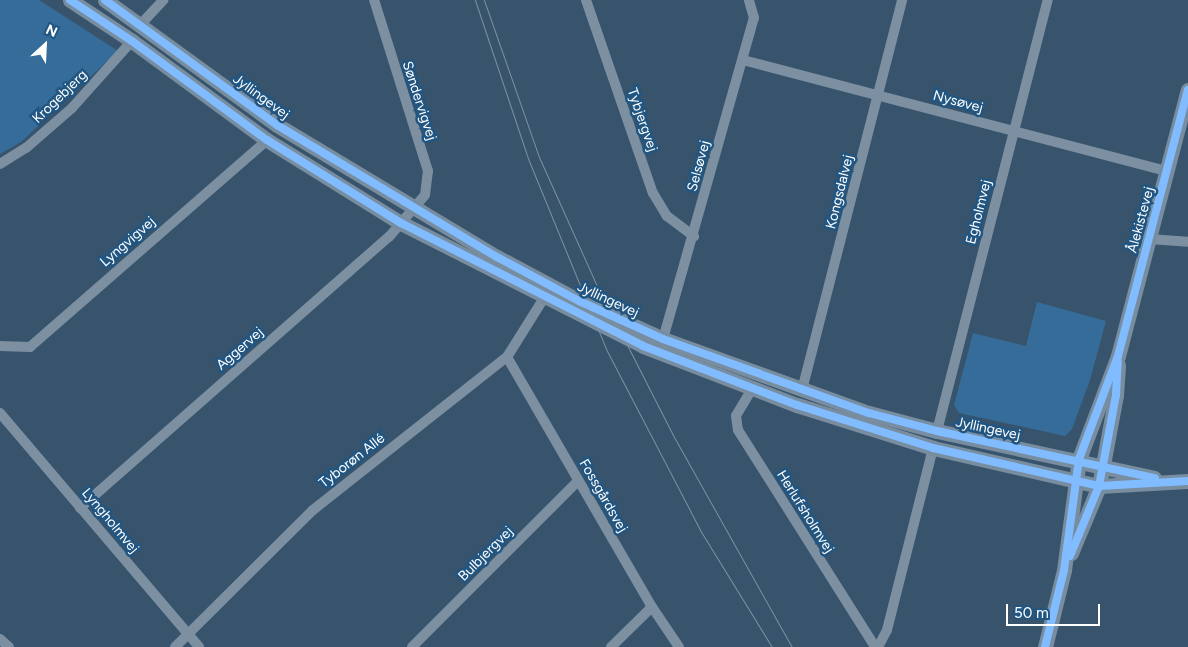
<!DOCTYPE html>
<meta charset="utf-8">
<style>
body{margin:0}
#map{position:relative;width:1188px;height:647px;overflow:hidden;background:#37546c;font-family:Figtree,sans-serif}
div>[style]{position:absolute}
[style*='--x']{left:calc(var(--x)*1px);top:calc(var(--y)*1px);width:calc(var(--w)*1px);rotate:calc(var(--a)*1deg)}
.green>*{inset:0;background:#356c99}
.street>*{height:10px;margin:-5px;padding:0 5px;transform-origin:5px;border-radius:5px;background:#7d90a2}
.secondary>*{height:15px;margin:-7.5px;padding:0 7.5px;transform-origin:7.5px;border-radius:7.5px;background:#788d9f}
.tram>*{height:1px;margin:-0.5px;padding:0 0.5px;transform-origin:0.5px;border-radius:0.5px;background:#7e91a2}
.cycleway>*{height:8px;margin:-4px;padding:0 4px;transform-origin:4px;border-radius:4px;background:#80bcff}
span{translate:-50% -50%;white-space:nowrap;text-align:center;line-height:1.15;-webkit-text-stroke:5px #215682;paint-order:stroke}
.street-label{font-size:14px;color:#fff}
.north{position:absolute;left:20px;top:20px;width:50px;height:50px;-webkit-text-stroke:4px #215682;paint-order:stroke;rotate:25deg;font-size:14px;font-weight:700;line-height:20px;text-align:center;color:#fff}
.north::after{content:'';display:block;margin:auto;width:18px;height:22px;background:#fff;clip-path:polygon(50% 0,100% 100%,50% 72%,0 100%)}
.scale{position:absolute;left:1006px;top:604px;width:94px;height:22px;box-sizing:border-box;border:2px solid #fff;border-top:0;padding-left:6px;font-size:15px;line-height:18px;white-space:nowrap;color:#fff;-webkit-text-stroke:4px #215682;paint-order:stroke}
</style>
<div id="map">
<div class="green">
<div style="clip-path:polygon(0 0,39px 0,118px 51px,21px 142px,0 154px)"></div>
<div style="clip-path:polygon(1037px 302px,1106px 321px,1090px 380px,1072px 429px,1065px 436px,959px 413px,954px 405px,973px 333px,1026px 346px)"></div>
</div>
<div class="street">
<div style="--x:586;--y:0;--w:204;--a:70.9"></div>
<div style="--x:653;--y:193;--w:27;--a:59"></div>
<div style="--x:667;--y:216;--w:34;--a:37"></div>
<div style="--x:141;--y:24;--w:33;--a:-47"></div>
<div style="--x:743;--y:60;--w:438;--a:14.7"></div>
<div style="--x:0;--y:164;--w:31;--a:-32"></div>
<div style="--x:26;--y:148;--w:61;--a:-41"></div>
<div style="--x:72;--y:108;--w:90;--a:-48.2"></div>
<div style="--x:1149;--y:239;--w:39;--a:4"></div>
<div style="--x:663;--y:339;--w:334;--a:-74.2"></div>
<div style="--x:754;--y:18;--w:19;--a:-106"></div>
<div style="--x:0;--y:346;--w:30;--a:2"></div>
<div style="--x:30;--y:347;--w:315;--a:-41.1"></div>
<div style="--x:507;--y:357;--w:289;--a:59.9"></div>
<div style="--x:652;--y:607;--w:48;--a:56"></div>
<div style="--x:752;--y:389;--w:31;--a:121"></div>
<div style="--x:736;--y:416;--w:14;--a:82"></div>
<div style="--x:738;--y:430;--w:257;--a:57.7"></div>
<div style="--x:802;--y:390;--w:403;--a:-75.6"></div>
<div style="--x:0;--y:413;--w:307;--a:49.6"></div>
<div style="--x:937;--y:431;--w:445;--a:-75.6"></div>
<div style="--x:80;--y:508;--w:411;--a:-41.3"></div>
<div style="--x:389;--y:237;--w:55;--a:-49.4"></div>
<div style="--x:425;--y:195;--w:24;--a:-83"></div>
<div style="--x:428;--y:171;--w:179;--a:-107.5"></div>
<div style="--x:0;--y:639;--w:12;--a:42"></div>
<div style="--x:175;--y:647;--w:194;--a:-44.8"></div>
<div style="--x:313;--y:510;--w:247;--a:-38.3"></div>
<div style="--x:507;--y:357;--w:70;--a:-57.9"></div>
<div style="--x:412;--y:647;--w:235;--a:-45"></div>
<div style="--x:611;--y:647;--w:57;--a:-44.3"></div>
<div style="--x:878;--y:647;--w:19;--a:-62"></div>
<div style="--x:887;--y:630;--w:188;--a:-75.8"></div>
</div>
<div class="secondary">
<div style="--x:70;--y:0;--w:74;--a:33.5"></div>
<div style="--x:132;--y:41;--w:167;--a:36.3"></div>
<div style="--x:267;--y:140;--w:158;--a:31.8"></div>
<div style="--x:401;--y:223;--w:271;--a:26.9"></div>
<div style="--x:643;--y:346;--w:165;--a:21"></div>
<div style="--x:797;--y:405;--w:143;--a:17.5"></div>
<div style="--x:933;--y:448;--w:170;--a:12.9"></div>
<div style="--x:1099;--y:486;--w:89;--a:-3.2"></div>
<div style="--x:105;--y:0;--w:213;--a:36"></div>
<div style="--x:277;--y:125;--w:257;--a:31"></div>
<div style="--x:497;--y:257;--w:93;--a:28.2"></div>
<div style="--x:579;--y:301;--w:92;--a:24.3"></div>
<div style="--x:663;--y:339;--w:219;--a:19.8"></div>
<div style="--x:869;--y:413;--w:70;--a:14.8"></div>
<div style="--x:937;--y:431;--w:222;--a:12.2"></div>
<div style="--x:1071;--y:553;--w:73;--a:-67.3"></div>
<div style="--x:1099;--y:486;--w:93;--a:-79.4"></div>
<div style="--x:1116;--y:395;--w:30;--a:-86"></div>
<div style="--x:1045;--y:647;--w:79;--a:-76.1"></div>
<div style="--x:1064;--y:570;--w:112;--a:-82.3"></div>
<div style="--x:1079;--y:459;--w:110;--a:-69.3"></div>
<div style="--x:1118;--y:356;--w:275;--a:-75.3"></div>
</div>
<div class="tram">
<div style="--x:475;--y:0;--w:170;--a:71.5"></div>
<div style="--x:529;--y:161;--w:205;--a:67.7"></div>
<div style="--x:607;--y:351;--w:202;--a:62.5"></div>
<div style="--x:700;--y:530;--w:137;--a:58.4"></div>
<div style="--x:484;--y:0;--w:166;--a:70.7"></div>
<div style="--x:539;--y:157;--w:141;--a:65.8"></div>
<div style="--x:597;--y:286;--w:169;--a:63"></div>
<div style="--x:674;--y:437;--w:241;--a:60.7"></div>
</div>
<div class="cycleway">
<div style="--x:70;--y:0;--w:74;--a:33.5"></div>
<div style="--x:132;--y:41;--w:167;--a:36.3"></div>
<div style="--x:267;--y:140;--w:158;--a:31.8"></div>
<div style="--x:401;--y:223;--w:271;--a:26.9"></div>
<div style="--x:643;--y:346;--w:165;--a:21"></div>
<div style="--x:797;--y:405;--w:143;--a:17.5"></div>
<div style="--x:933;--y:448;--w:170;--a:12.9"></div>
<div style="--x:1099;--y:486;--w:89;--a:-3.2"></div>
<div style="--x:105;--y:0;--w:213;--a:36"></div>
<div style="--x:277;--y:125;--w:257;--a:31"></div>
<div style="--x:497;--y:257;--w:93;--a:28.2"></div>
<div style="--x:579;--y:301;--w:92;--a:24.3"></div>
<div style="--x:663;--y:339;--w:219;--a:19.8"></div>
<div style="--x:869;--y:413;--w:70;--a:14.8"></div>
<div style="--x:937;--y:431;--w:223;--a:12.2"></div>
<div style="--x:1070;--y:556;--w:76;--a:-67.5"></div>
<div style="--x:1099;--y:486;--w:93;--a:-79.4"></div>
<div style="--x:1116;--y:395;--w:34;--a:-87"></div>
<div style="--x:1045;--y:647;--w:79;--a:-76.1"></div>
<div style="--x:1064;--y:570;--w:112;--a:-82.3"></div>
<div style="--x:1079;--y:459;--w:110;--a:-69.3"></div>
<div style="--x:1118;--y:356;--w:275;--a:-75.3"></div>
</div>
<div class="street-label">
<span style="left:60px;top:97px;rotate:-44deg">Krogebjerg</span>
<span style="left:261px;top:97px;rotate:36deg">Jyllingevej</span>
<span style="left:419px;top:101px;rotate:72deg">Søndervigvej</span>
<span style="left:958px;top:102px;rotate:15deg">Nysøvej</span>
<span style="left:642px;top:120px;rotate:71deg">Tybjergvej</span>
<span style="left:699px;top:166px;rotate:-75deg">Selsøvej</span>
<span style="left:840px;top:192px;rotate:-76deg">Kongsdalvej</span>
<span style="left:979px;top:212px;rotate:-76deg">Egholmvej</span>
<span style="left:1141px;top:220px;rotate:-75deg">Ålekistevej</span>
<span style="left:128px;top:242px;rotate:-41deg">Lyngvigvej</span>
<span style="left:608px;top:300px;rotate:25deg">Jyllingevej</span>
<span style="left:240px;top:349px;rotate:-41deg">Aggervej</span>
<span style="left:988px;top:429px;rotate:12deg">Jyllingevej</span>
<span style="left:352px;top:461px;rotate:-38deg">Tyborøn Allé</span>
<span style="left:603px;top:496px;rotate:60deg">Fossgårdsvej</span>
<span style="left:805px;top:512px;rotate:58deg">Herlufsholmvej</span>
<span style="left:110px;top:521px;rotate:50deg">Lyngholmvej</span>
<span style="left:486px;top:554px;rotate:-45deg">Bulbjergvej</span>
</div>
<div class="north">N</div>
<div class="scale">50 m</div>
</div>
